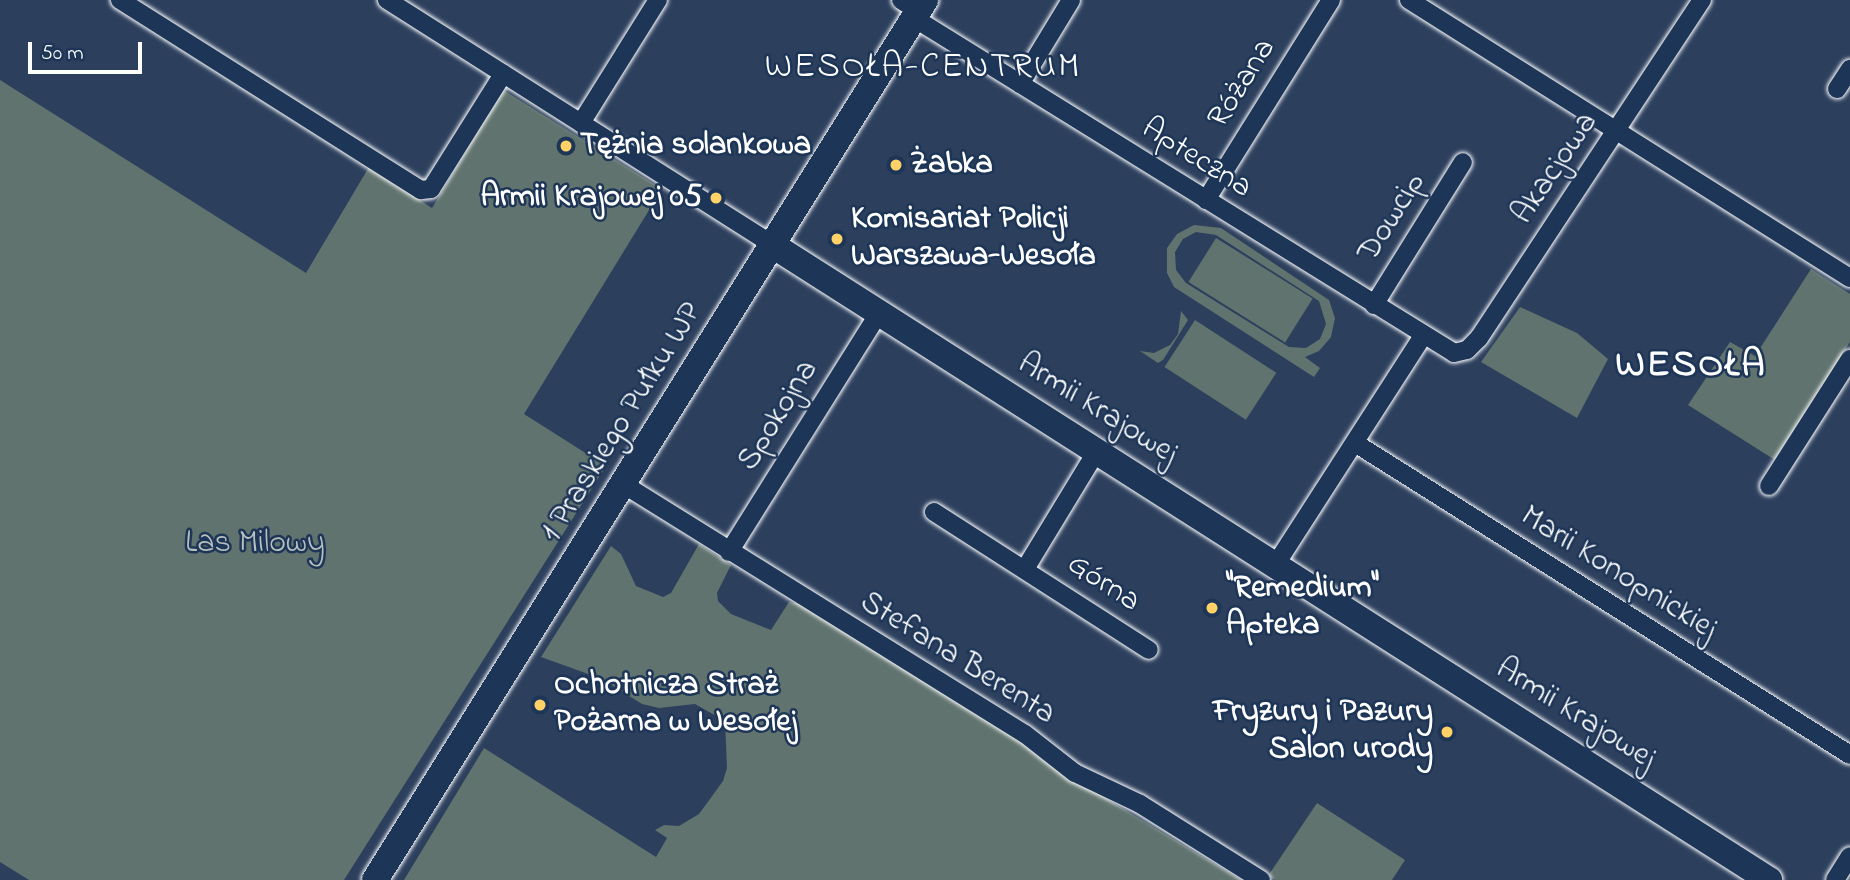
<!DOCTYPE html>
<meta charset="utf-8">
<style>
body{margin:0}
#map{position:relative;width:1850px;height:880px;overflow:hidden;background:#2c3f5d;font-family:"Indie Flower",sans-serif}
div>[style]{position:absolute}
[style*='--x']{left:calc(var(--x)*1px);top:calc(var(--y)*1px);width:calc(var(--w)*1px);rotate:calc(var(--a)*1deg)}
.green>*{inset:0;background:#60736e;transform-origin:0 0}
.roads{filter:drop-shadow(0 0 2px #fff) drop-shadow(0 0 2px #fff)}
.street>*{height:18px;margin:-9px;padding:0 9px;transform-origin:9px;border-radius:9px;background:#1d3557}
.secondary>*{height:26px;margin:-13px;padding:0 13px;transform-origin:13px;border-radius:13px;background:#1d3557}
.dots>*{width:19px;height:19px;translate:-50% -50%;box-sizing:border-box;border:4px solid #1d3557;border-radius:50%}
span{translate:-50% -50%;white-space:nowrap;text-align:center;line-height:1.15;-webkit-text-stroke:5px #1d3557;paint-order:stroke}
.street-label{font-size:32px;color:#fff}
.poi-label{font-size:32px;color:#fff;font-weight:700}
.left{translate:0 -50%;text-align:left}
.right{translate:-100% -50%;text-align:right}
.park-label{font-size:32px;color:#b7c0be}
.quarter-label{font-size:35px;color:#fff;letter-spacing:2px}
.district-label{font-size:38px;color:#fff;font-weight:700;letter-spacing:2px}
.scale{position:absolute;left:28px;top:42px;width:114px;height:32px;box-sizing:border-box;border:4px solid #fff;border-top:0;padding-left:9px;font-size:21px;line-height:24px;white-space:nowrap;color:#fff;-webkit-text-stroke:5px #1d3557;paint-order:stroke}
</style>
<div id="map">
<div class="green">
<div style="clip-path:polygon(0 80px,306px 273px,369px 167px,432px 208px,503px 90px,662px 189px,524px 414px,606px 466px,344px 880px,29px 880px,0 862px)"></div>
<div style="clip-path:polygon(evenodd,1194px 225px,1221px 228px,1329px 300px,1335px 318px,1331px 337px,1319px 351px,1305px 357px,1320px 368px,1314px 377px,1174px 287px,1167px 273px,1167px 248px,1177px 234px,1194px 225px,1196px 232px,1216px 235px,1319px 301px,1326px 324px,1320px 339px,1306px 348px,1289px 347px,1186px 283px,1176px 270px,1175px 252px,1183px 239px,1196px 232px)"></div>
<div style="left:1216px;top:238px;width:114px;height:52px;rotate:32deg"></div>
<div style="clip-path:polygon(1811px 269px,1850px 294px,1850px 342px,1775px 460px,1688px 405px,1730px 342px,1755px 356px)"></div>
<div style="clip-path:polygon(1520px 307px,1577px 333px,1608px 359px,1577px 418px,1481px 362px)"></div>
<div style="clip-path:polygon(1181px 311px,1188px 320px,1163px 360px,1158px 363px,1140px 351px,1154px 353px,1170px 345px,1178px 334px)"></div>
<div style="left:1195px;top:320px;width:97px;height:56px;rotate:33deg"></div>
<div style="clip-path:polygon(699px 544px,731px 565px,717px 593px,718px 601px,731px 614px,771px 630px,789px 602px,806px 605px,945px 688px,1067px 775px,1241px 880px,404px 880px,484px 748px,656px 857px,667px 838px,655px 830px,664px 825px,679px 826px,699px 814px,723px 781px,727px 768px,725px 721px,695px 704px,659px 708px,642px 704px,602px 679px,541px 657px,611px 546px,621px 554px,636px 586px,663px 597px,671px 593px)"></div>
<div style="clip-path:polygon(1317px 803px,1405px 860px,1392px 880px,1275px 880px,1268px 876px)"></div>
</div>
<div class="roads">
<div class="street">
<div style="--x:120;--y:0;--w:356;--a:32.3"></div>
<div style="--x:421;--y:190;--w:10;--a:-6"></div>
<div style="--x:431;--y:189;--w:136;--a:-57.9"></div>
<div style="--x:387;--y:0;--w:459;--a:32.4"></div>
<div style="--x:901;--y:0;--w:20;--a:33"></div>
<div style="--x:1409;--y:0;--w:521;--a:32.23"></div>
<div style="--x:914;--y:18;--w:635;--a:31.81"></div>
<div style="--x:1454;--y:353;--w:13;--a:-13"></div>
<div style="--x:1467;--y:350;--w:17;--a:-45"></div>
<div style="--x:1479;--y:338;--w:405;--a:-56.6"></div>
<div style="--x:1020;--y:84;--w:98;--a:-58.7"></div>
<div style="--x:1837;--y:89;--w:24;--a:-57"></div>
<div style="--x:581;--y:123;--w:145;--a:-58"></div>
<div style="--x:1206;--y:200;--w:236;--a:-58"></div>
<div style="--x:1374;--y:305;--w:168;--a:-58.1"></div>
<div style="--x:1355;--y:443;--w:585;--a:32.22"></div>
<div style="--x:623;--y:484;--w:473;--a:31.9"></div>
<div style="--x:1025;--y:734;--w:63;--a:38"></div>
<div style="--x:1075;--y:773;--w:72;--a:25.5"></div>
<div style="--x:1140;--y:804;--w:143;--a:32.1"></div>
<div style="--x:1769;--y:486;--w:151;--a:-57.5"></div>
<div style="--x:934;--y:512;--w:255;--a:32.7"></div>
<div style="--x:729;--y:552;--w:282;--a:-57.9"></div>
<div style="--x:1276;--y:564;--w:271;--a:-57.2"></div>
<div style="--x:1025;--y:569;--w:140;--a:-58.7"></div>
<div style="--x:1835;--y:880;--w:28;--a:-58"></div>
</div>
<div class="secondary">
<div style="--x:774;--y:246;--w:1180;--a:32.5"></div>
<div style="--x:375;--y:880;--w:1038;--a:-57.99"></div>
</div>
</div>
<div class="dots">
<div style="left:566px;top:146px;background:#ffd166"></div>
<div style="left:896px;top:165px;background:#ffd166"></div>
<div style="left:716px;top:198px;background:#ffd166"></div>
<div style="left:837px;top:239px;background:#ffd166"></div>
<div style="left:1212px;top:608px;background:#ffd166"></div>
<div style="left:540px;top:705px;background:#ffd166"></div>
<div style="left:1447px;top:732px;background:#ffd166"></div>
</div>
<div class="street-label">
<span style="left:1243px;top:84px;rotate:-58deg">Różana</span>
<span style="left:1196px;top:159px;rotate:32deg">Apteczna</span>
<span style="left:1556px;top:169px;rotate:-56deg">Akacjowa</span>
<span style="left:1393px;top:218px;rotate:-58deg">Dowcip</span>
<span style="left:1097px;top:410px;rotate:32deg">Armii Krajowej</span>
<span style="left:779px;top:416px;rotate:-58deg">Spokojna</span>
<span style="left:623px;top:423px;rotate:-58deg">1 Praskiego Pułku WP</span>
<span style="left:1618px;top:574px;rotate:32deg">Marii Konopnickiej</span>
<span style="left:1103px;top:584px;rotate:33deg">Górna</span>
<span style="left:957px;top:659px;rotate:32deg">Stefana Berenta</span>
<span style="left:1575px;top:715px;rotate:32deg">Armii Krajowej</span>
</div>
<div class="poi-label">
<span class="left" style="left:580px;top:146px">Tężnia solankowa</span>
<span class="left" style="left:910px;top:165px">Żabka</span>
<span class="right" style="left:702px;top:198px">Armii Krajowej 05</span>
<span class="left" style="left:851px;top:239px">Komisariat Policji<br>Warszawa-Wesoła</span>
<span class="left" style="left:1226px;top:608px">"Remedium"<br>Apteka</span>
<span class="left" style="left:554px;top:705px">Ochotnicza Straż<br>Pożarna w Wesołej</span>
<span class="right" style="left:1433px;top:732px">Fryzury i Pazury<br>Salon urody</span>
</div>
<div class="park-label">
<span style="left:255px;top:544px">Las Milowy</span>
</div>
<div class="quarter-label">
<span style="left:923px;top:68px">WESOŁA-CENTRUM</span>
</div>
<div class="district-label">
<span style="left:1691px;top:367px">WESOŁA</span>
</div>
<div class="scale">50 m</div>
</div>
